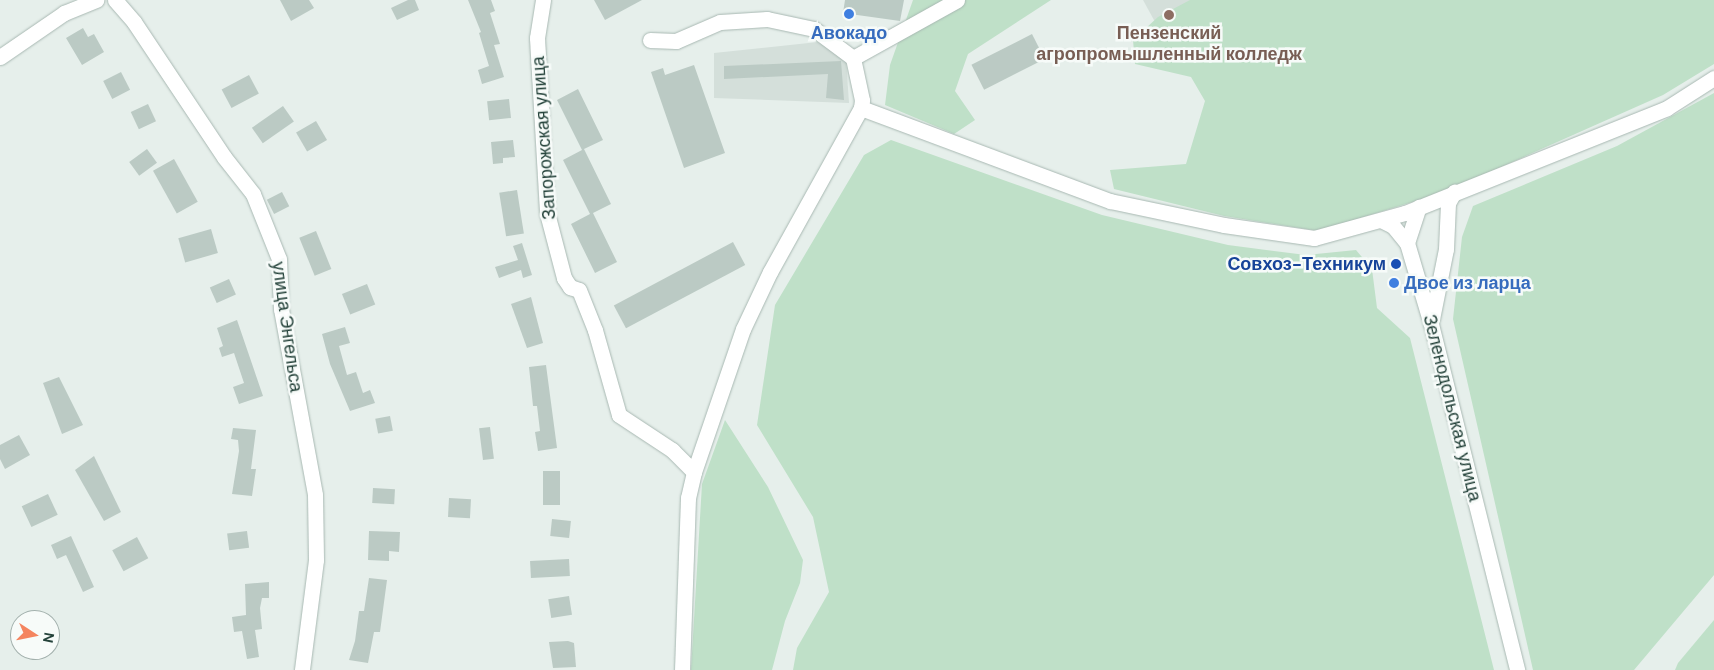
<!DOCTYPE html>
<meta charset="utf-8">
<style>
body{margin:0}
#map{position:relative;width:1714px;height:670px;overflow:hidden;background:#e6efeb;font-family:"DM Sans",sans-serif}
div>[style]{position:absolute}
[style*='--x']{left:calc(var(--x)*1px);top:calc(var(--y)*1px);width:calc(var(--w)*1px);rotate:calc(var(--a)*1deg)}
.built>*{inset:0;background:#d4dfda}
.green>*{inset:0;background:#bfe0c8}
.building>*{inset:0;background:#bbcac4;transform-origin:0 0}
.roads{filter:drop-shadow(0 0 1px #a8b8b2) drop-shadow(0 0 1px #a8b8b2)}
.minor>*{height:15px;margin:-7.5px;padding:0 7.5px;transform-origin:7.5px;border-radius:7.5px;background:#fff}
.dots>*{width:14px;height:14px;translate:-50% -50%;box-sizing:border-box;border:2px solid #f7fbf9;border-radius:50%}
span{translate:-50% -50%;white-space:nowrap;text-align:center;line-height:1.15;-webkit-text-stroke:5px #f7fbf9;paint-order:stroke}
.shop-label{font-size:18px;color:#366cbe;font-weight:700}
.left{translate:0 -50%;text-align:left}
.education-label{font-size:18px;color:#785e54;font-weight:700}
.street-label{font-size:18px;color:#24423a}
.transit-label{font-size:18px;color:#164399;font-weight:700}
.right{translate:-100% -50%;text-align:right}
.north{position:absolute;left:10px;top:610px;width:50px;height:50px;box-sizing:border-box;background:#f7fbf9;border:1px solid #a3b1ad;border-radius:50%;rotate:101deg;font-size:14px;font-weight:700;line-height:20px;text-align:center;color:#24423a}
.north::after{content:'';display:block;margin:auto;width:18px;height:22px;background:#f4845f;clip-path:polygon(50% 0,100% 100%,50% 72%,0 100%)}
</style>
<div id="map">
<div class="built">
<div style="clip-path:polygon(1143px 0,1213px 0,1160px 31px)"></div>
<div style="clip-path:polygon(818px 42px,846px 59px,849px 103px,714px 98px,714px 53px)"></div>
</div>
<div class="green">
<div style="clip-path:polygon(913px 0,1051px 0,968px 54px,955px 91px,975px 120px,954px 134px,885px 105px,890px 65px)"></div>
<div style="clip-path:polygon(1190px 0,1714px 0,1714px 64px,1663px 95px,1445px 192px,1318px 231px,1224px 216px,1114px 189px,1110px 170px,1186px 164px,1205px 101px,1191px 77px,1135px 64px,1133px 40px,1158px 17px)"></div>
<div style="clip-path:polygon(1714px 93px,1714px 575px,1634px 670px,1533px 670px,1453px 319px,1462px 237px,1473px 206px,1617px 146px)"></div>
<div style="clip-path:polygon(891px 140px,1102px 215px,1228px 245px,1306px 255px,1356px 250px,1372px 269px,1377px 308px,1410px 338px,1494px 670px,793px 670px,797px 648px,829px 592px,813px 517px,757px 425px,775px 305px,864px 155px)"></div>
<div style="clip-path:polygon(725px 420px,768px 487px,803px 560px,800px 583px,785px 621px,772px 670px,691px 670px,702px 484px)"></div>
<div style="clip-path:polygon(1714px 620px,1714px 670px,1675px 670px,1678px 663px)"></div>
</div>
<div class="building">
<div style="clip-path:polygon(280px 0,309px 0,314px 8px,291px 21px)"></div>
<div style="clip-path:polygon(408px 0,415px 0,419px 10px,397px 20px,391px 8px)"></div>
<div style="clip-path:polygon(468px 0,491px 0,495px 11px,490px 13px,500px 44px,494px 45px,504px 77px,482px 84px,478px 70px,489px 66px,479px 33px,481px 32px)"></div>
<div style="clip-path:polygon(594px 0,642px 0,605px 20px)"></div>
<div style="clip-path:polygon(845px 0,904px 0,900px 21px,843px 13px)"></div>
<div style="clip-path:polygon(83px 28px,88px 37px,94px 34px,104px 52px,82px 65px,66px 38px)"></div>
<div style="left:1032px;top:34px;width:28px;height:68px;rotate:63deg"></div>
<div style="clip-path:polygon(841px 61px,844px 100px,826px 98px,828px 74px,724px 79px,724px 66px)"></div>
<div style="clip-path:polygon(694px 65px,725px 153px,684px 168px,651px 72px,663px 68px,665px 75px)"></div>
<div style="left:121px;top:72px;width:20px;height:20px;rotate:63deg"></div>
<div style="left:249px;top:75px;width:21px;height:31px;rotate:62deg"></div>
<div style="clip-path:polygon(578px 89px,603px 140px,584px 149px,611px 204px,593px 213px,617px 262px,595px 273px,571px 224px,590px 214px,563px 160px,582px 150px,557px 100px)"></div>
<div style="left:509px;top:99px;width:19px;height:22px;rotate:84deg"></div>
<div style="left:148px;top:104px;width:19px;height:19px;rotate:65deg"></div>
<div style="left:283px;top:106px;width:19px;height:38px;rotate:55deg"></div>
<div style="left:316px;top:121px;width:22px;height:23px;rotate:60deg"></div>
<div style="clip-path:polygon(513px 140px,515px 157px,503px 158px,503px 163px,493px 164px,491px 142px)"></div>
<div style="left:147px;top:149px;width:17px;height:22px;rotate:54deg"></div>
<div style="left:174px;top:159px;width:49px;height:24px;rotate:61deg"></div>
<div style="left:517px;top:190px;width:44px;height:18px;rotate:81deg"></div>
<div style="left:282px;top:192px;width:16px;height:17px;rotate:63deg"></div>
<div style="left:211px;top:229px;width:25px;height:34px;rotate:74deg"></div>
<div style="left:316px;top:231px;width:41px;height:18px;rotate:68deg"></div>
<div style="left:733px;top:242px;width:26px;height:135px;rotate:62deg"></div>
<div style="clip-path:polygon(522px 243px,532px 275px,523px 278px,521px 270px,499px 278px,495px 267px,518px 260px,513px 246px)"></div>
<div style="left:229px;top:279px;width:17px;height:21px;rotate:66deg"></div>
<div style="left:367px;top:284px;width:22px;height:27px;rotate:68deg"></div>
<div style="clip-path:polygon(531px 297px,543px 343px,527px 348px,511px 304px)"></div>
<div style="clip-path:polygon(237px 320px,263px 396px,239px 404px,233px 387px,244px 383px,234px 353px,222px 357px,219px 348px,223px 346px,217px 328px)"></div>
<div style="clip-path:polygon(345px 327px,350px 343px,339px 346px,347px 375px,356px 372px,363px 393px,370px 390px,375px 403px,350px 411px,330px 364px,322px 334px)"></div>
<div style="clip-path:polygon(546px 365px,557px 448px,538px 451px,535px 432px,540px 431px,537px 406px,533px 406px,529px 367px)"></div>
<div style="clip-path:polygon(59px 377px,83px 425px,62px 434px,43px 383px)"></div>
<div style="left:390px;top:416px;width:15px;height:15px;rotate:79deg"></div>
<div style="left:490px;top:427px;width:32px;height:11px;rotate:83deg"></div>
<div style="clip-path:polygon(233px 428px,256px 430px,251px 469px,256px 469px,252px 496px,232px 494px,239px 451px,238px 440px,231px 439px)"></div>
<div style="clip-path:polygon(19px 435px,30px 455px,5px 469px,0 459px,0 445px)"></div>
<div style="clip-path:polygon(94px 456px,121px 512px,104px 521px,75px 470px)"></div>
<div style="left:543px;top:471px;width:17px;height:34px"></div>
<div style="left:373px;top:488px;width:22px;height:15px;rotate:3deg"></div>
<div style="left:48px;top:494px;width:23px;height:29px;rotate:65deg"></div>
<div style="left:449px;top:498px;width:22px;height:19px;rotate:3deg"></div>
<div style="left:552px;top:519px;width:19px;height:17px;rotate:6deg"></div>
<div style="left:247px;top:531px;width:17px;height:20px;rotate:83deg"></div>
<div style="clip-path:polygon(369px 531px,400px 532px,399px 552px,389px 551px,389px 561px,368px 560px)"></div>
<div style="clip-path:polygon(71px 536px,94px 587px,83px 592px,66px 555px,57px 559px,51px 545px)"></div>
<div style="left:137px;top:537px;width:24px;height:28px;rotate:62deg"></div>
<div style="left:569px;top:559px;width:17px;height:39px;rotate:87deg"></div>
<div style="clip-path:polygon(369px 578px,387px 580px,380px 632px,374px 632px,368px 663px,349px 660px,355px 641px,359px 611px,364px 611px)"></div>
<div style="clip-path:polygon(269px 582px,269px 598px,262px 598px,260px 608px,262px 629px,255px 630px,259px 657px,247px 659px,242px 631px,234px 632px,232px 617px,246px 615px,245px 584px)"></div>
<div style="left:569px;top:596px;width:19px;height:21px;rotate:81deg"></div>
<div style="clip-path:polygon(568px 641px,574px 643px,576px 667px,553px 668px,549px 642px)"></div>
</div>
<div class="roads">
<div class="minor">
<div style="--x:115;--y:0;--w:29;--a:49"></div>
<div style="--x:134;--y:22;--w:162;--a:56.3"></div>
<div style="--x:224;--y:157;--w:47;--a:51.9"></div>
<div style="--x:253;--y:194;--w:70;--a:68.2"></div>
<div style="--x:279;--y:259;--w:50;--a:87.7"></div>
<div style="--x:281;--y:309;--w:189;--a:79.6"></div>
<div style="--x:315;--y:495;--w:65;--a:89.1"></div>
<div style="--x:316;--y:560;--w:111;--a:97.3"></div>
<div style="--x:543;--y:0;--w:38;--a:99"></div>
<div style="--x:537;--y:38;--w:175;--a:86.7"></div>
<div style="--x:547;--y:213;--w:67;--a:75.3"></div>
<div style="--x:564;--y:278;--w:11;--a:56"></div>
<div style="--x:570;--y:287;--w:9;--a:18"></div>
<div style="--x:579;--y:290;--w:43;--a:68.2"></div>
<div style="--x:595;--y:330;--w:88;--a:74.2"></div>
<div style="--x:619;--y:415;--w:64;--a:33.4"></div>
<div style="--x:672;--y:450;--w:31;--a:45"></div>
<div style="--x:694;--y:472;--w:27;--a:103"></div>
<div style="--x:688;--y:498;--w:172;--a:92"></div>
<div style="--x:650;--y:40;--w:26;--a:2"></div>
<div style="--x:676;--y:41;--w:48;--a:-23.4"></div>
<div style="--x:720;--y:22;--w:47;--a:-3.7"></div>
<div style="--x:767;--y:19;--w:48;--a:12"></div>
<div style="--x:814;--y:29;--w:49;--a:36.6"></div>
<div style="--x:853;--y:58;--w:43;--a:77.9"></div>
<div style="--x:862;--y:100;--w:8;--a:97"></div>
<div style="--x:861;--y:108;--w:266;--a:20.5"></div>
<div style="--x:1110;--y:201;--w:116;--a:11.9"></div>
<div style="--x:1224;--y:225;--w:91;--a:8.2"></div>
<div style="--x:1314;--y:238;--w:94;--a:-15.4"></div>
<div style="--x:1405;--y:213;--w:282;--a:-21.8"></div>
<div style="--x:1667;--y:108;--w:56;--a:-32.6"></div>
<div style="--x:0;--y:57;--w:78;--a:-34.5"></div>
<div style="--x:64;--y:13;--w:35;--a:-22"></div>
<div style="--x:853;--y:58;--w:119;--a:-29.1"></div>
<div style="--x:1381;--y:220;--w:13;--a:27"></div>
<div style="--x:1393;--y:226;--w:22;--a:51"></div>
<div style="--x:1407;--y:243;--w:84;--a:73.5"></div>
<div style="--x:1431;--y:324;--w:357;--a:76"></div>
<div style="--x:1407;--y:243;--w:38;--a:-72"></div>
<div style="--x:1432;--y:319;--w:71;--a:-78.7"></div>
<div style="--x:1446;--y:249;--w:46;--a:-87.5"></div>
<div style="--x:1448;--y:203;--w:13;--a:-61"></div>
<div style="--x:694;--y:472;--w:151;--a:-71.1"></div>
<div style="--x:743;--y:329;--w:63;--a:-64.7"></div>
<div style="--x:770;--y:272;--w:188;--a:-61"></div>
</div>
</div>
<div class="dots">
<div style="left:849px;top:14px;background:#3f7fe0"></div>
<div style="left:1169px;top:15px;background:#8d6e63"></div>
<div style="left:1396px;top:264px;background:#1a4fb4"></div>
<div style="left:1394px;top:283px;background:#3f7fe0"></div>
</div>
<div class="shop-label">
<span style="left:849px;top:33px">Авокадо</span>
<span class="left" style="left:1404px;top:283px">Двое из ларца</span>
</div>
<div class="education-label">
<span style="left:1169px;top:44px">Пензенский<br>агропромышленный колледж</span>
</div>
<div class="street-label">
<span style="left:544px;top:138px;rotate:-94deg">Запорожская улица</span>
<span style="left:287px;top:327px;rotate:82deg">улица Энгельса</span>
<span style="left:1452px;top:408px;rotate:76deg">Зеленодольская улица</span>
</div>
<div class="transit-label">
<span class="right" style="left:1386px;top:264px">Совхоз-Техникум</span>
</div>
<div class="north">N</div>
</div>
